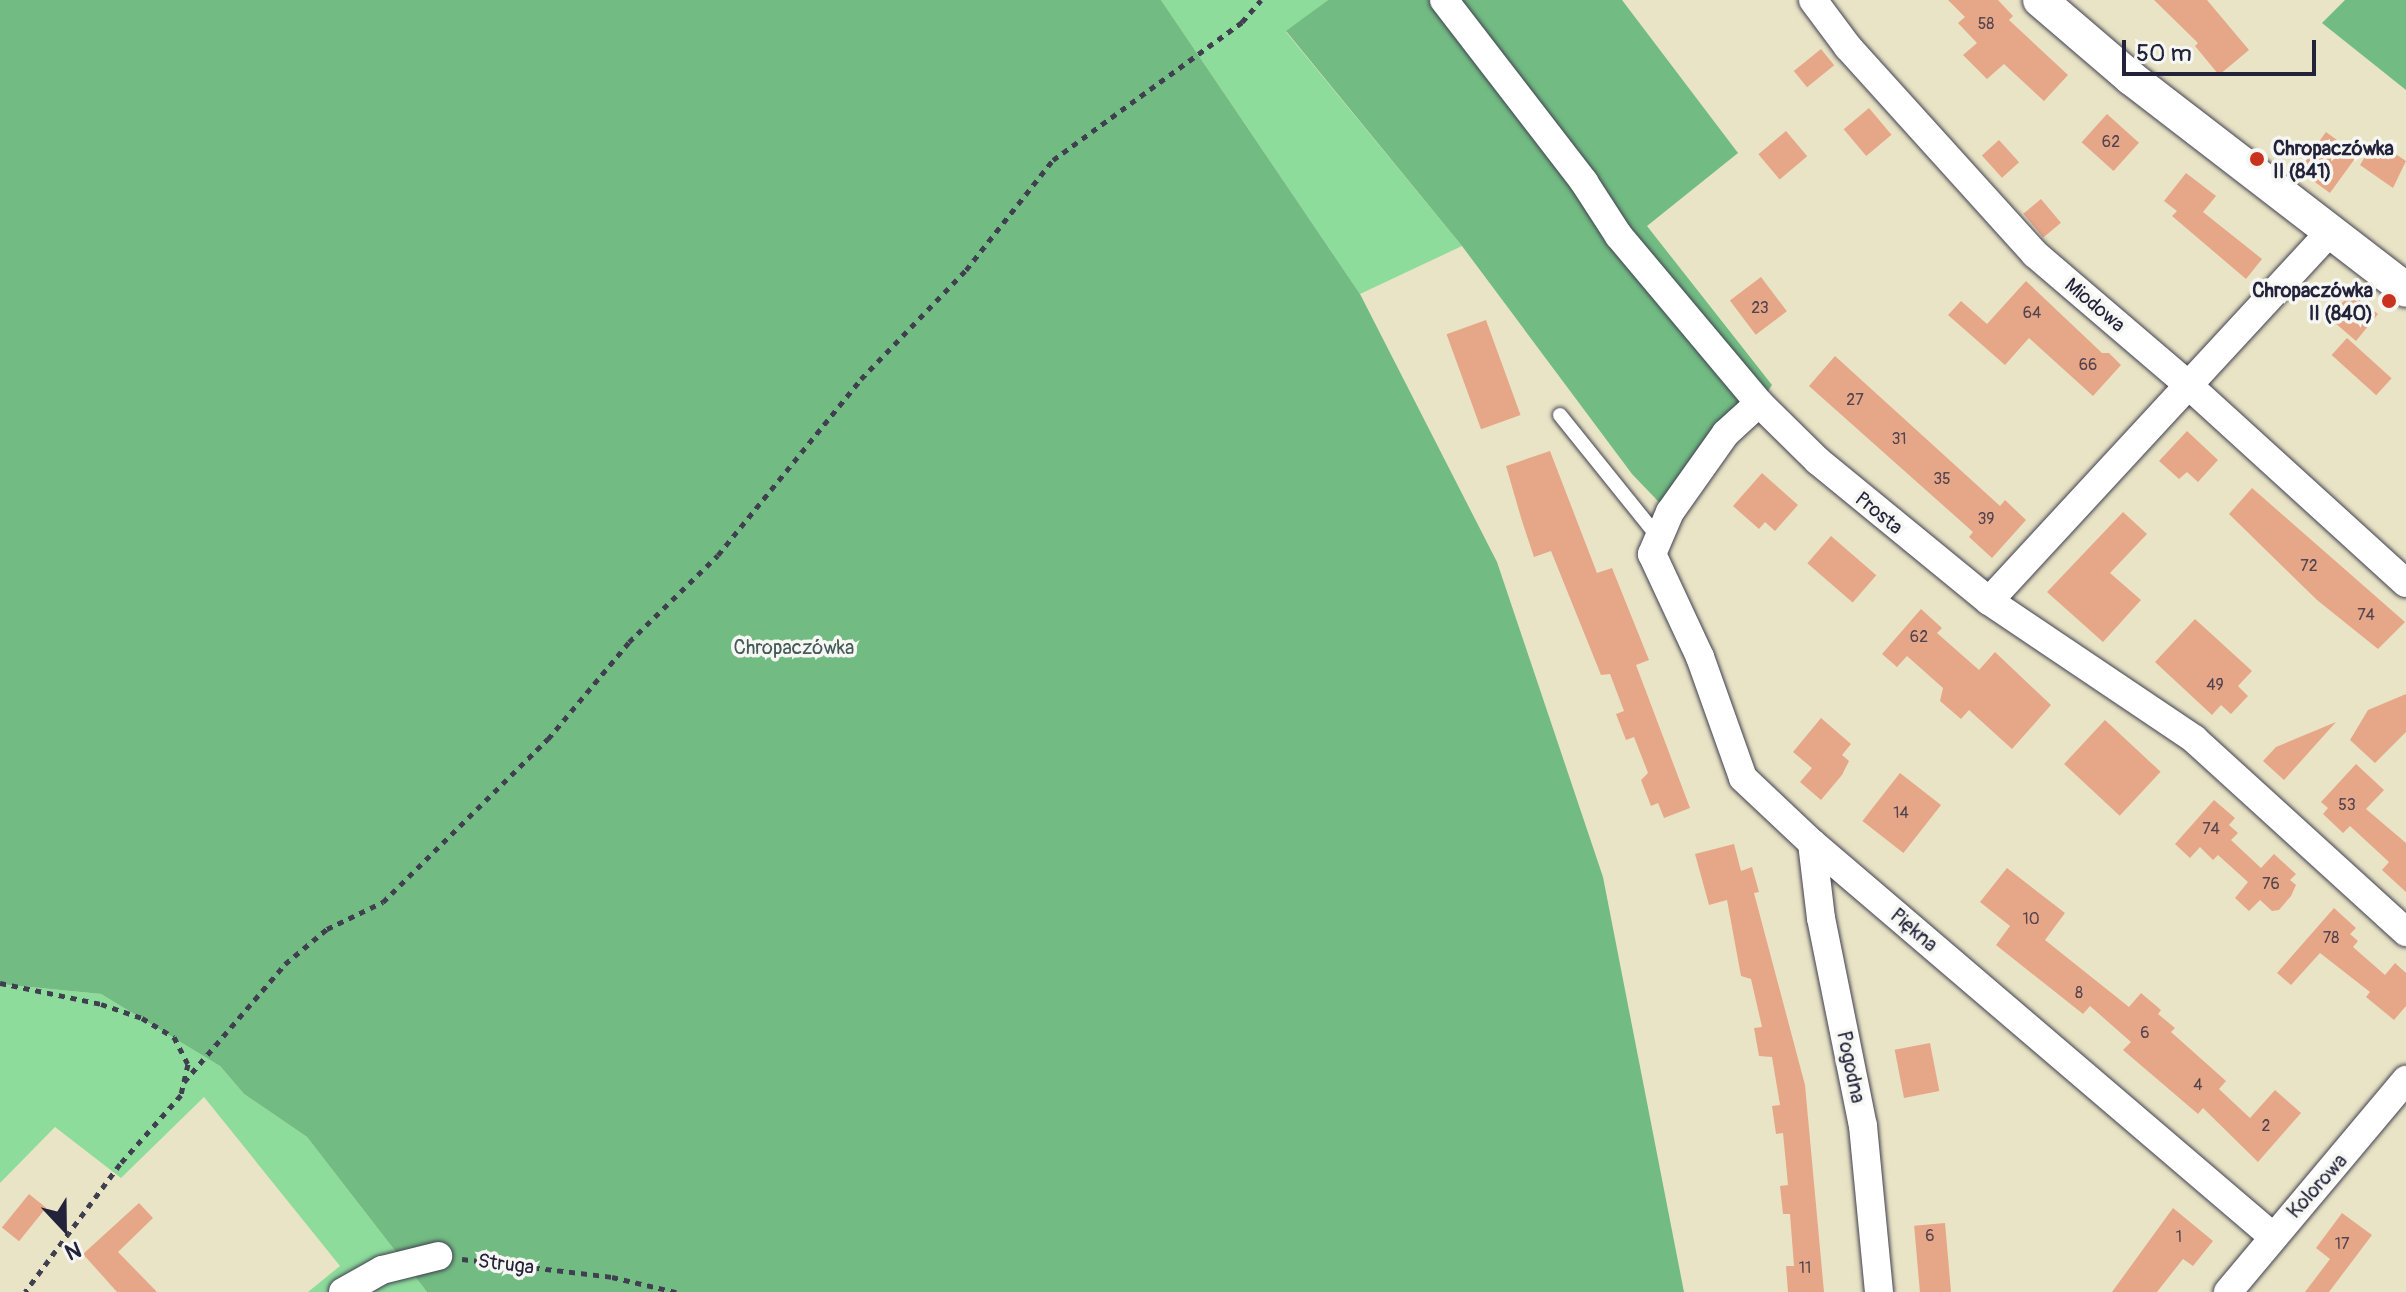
<!DOCTYPE html>
<meta charset="utf-8">
<style>
body{margin:0}
#map{position:relative;width:2406px;height:1292px;overflow:hidden;background:#e9e4c5;font-family:Pangolin,sans-serif}
div>[style]{position:absolute}
[style*='--x']{left:calc(var(--x)*1px);top:calc(var(--y)*1px);width:calc(var(--w)*1px);rotate:calc(var(--a)*1deg)}
.green>*{inset:0;background:#8ddc9b}
.forest>*{inset:0;background:#72bc83}
.building>*{inset:0;background:#e6a788;transform-origin:0 0}
.path>*{height:5px;margin-top:-2.5px;transform-origin:0;background:repeating-linear-gradient(90deg,#403f50 0 6px,transparent 0 12px)}
.roads{filter:drop-shadow(0 0 2px #403f50) drop-shadow(0 0 2px #403f50)}
.service>*{height:14px;margin:-7px;padding:0 7px;transform-origin:7px;border-radius:7px;background:#fff}
.minor>*{height:28px;margin:-14px;padding:0 14px;transform-origin:14px;border-radius:14px;background:#fff}
.tertiary>*{height:34px;margin:-17px;padding:0 17px;transform-origin:17px;border-radius:17px;background:#fff}
.dots>*{width:22px;height:22px;translate:-50% -50%;box-sizing:border-box;border:4px solid #f6f6f2;border-radius:50%}
span{translate:-50% -50%;white-space:nowrap;text-align:center;line-height:1.15;-webkit-text-stroke:7px #f6f6f2;paint-order:stroke}
.number-label{font-size:16px;color:#53434e}
.number-label span{-webkit-text-stroke-width:0}
.poi-label{font-size:20px;color:#22223b;font-weight:700}
.left{translate:0 -50%;text-align:left}
.right{translate:-100% -50%;text-align:right}
.street-label{font-size:20px;color:#22223b}
.park-label{font-size:20px;color:#425a58}
.north{position:absolute;left:24px;top:1188px;width:80px;height:80px;-webkit-text-stroke:6px #f6f6f2;paint-order:stroke;rotate:158deg;font-size:22px;font-weight:700;line-height:32px;text-align:center;color:#22223b}
.north::after{content:'';display:block;margin:auto;width:28px;height:36px;background:#22223b;clip-path:polygon(50% 0,100% 100%,50% 72%,0 100%)}
.scale{position:absolute;left:2122px;top:40px;width:194px;height:36px;box-sizing:border-box;border:4px solid #22223b;border-top:0;padding-left:10px;font-size:24px;line-height:28px;white-space:nowrap;color:#22223b;-webkit-text-stroke:6px #f6f6f2;paint-order:stroke}
</style>
<div id="map">
<div class="green">
<div style="clip-path:polygon(1161px 0,1328px 0,1286px 32px,1462px 246px,1360px 294px)"></div>
<div style="clip-path:polygon(0 984px,101px 994px,220px 1066px,244px 1094px,307px 1137px,427px 1292px,308px 1292px,340px 1266px,204px 1097px,121px 1178px,55px 1127px,0 1183px)"></div>
</div>
<div class="forest">
<div style="clip-path:polygon(0 0,1161px 0,1360px 294px,1497px 562px,1603px 877px,1684px 1292px,427px 1292px,307px 1137px,244px 1094px,220px 1066px,101px 994px,0 984px)"></div>
<div style="clip-path:polygon(1328px 0,1622px 0,1738px 153px,1647px 226px,1772px 385px,1678px 522px,1632px 474px,1462px 246px,1286px 31px)"></div>
<div style="clip-path:polygon(2345px 0,2406px 0,2406px 90px,2322px 23px)"></div>
</div>
<div class="building">
<div style="clip-path:polygon(1948px 0,1998px 0,2013px 16px,2009px 20px,2068px 75px,2044px 101px,2004px 64px,1987px 79px,1963px 55px,1977px 43px,1958px 23px,1965px 17px)"></div>
<div style="clip-path:polygon(2154px 0,2207px 0,2249px 50px,2219px 75px,2195px 46px,2198px 43px)"></div>
<div style="left:1821px;top:49px;width:21px;height:35px;rotate:51deg"></div>
<div style="left:1869px;top:108px;width:35px;height:33px;rotate:50deg"></div>
<div style="left:2107px;top:114px;width:43px;height:38px;rotate:42deg"></div>
<div style="left:1786px;top:131px;width:33px;height:36px;rotate:50deg"></div>
<div style="left:2326px;top:132px;width:39px;height:47px;rotate:36deg"></div>
<div style="left:1999px;top:140px;width:30px;height:23px;rotate:48deg"></div>
<div style="clip-path:polygon(2375px 140px,2406px 161px,2393px 188px,2360px 165px)"></div>
<div style="clip-path:polygon(2186px 173px,2216px 196px,2203px 212px,2262px 259px,2246px 279px,2172px 216px,2177px 211px,2164px 201px)"></div>
<div style="left:2041px;top:199px;width:31px;height:23px;rotate:50deg"></div>
<div style="left:1761px;top:277px;width:43px;height:39px;rotate:53deg"></div>
<div style="clip-path:polygon(2026px 281px,2102px 353px,2109px 353px,2121px 365px,2093px 396px,2029px 338px,2005px 365px,1948px 315px,1961px 301px,1987px 324px)"></div>
<div style="clip-path:polygon(2352px 294px,2378px 314px,2356px 341px,2327px 316px)"></div>
<div style="left:1486px;top:320px;width:101px;height:42px;rotate:70deg"></div>
<div style="left:2347px;top:338px;width:60px;height:23px;rotate:42deg"></div>
<div style="clip-path:polygon(1835px 356px,2000px 506px,2005px 500px,2026px 520px,1992px 558px,1969px 537px,1973px 532px,1809px 386px)"></div>
<div style="clip-path:polygon(2187px 431px,2218px 460px,2198px 482px,2187px 472px,2179px 479px,2159px 461px)"></div>
<div style="clip-path:polygon(1550px 451px,1597px 573px,1612px 568px,1649px 660px,1636px 665px,1690px 808px,1664px 818px,1658px 803px,1651px 806px,1641px 780px,1648px 773px,1634px 737px,1626px 740px,1616px 714px,1624px 711px,1610px 674px,1601px 675px,1551px 551px,1534px 557px,1522px 521px,1506px 466px)"></div>
<div style="clip-path:polygon(1762px 473px,1798px 505px,1775px 531px,1765px 522px,1759px 529px,1733px 506px)"></div>
<div style="clip-path:polygon(2252px 488px,2405px 622px,2378px 649px,2317px 600px,2229px 514px)"></div>
<div style="clip-path:polygon(2123px 512px,2147px 534px,2110px 573px,2141px 600px,2103px 642px,2047px 592px)"></div>
<div style="left:1831px;top:536px;width:60px;height:36px;rotate:41deg"></div>
<div style="clip-path:polygon(1921px 609px,1942px 628px,1937px 633px,1979px 670px,1995px 652px,2051px 705px,2012px 749px,1969px 710px,1961px 719px,1940px 701px,1943px 688px,1907px 656px,1897px 667px,1882px 654px)"></div>
<div style="clip-path:polygon(2195px 619px,2252px 671px,2238px 686px,2248px 696px,2231px 714px,2221px 705px,2212px 715px,2155px 662px)"></div>
<div style="clip-path:polygon(2406px 694px,2406px 732px,2375px 763px,2350px 740px,2368px 710px)"></div>
<div style="clip-path:polygon(1821px 718px,1851px 744px,1842px 755px,1849px 761px,1842px 775px,1821px 800px,1800px 782px,1812px 768px,1793px 752px)"></div>
<div style="left:2105px;top:720px;width:76px;height:60px;rotate:43deg"></div>
<div style="clip-path:polygon(2336px 722px,2284px 780px,2263px 761px,2276px 747px)"></div>
<div style="clip-path:polygon(2356px 764px,2384px 790px,2366px 809px,2406px 843px,2406px 892px,2382px 870px,2389px 862px,2350px 826px,2343px 833px,2323px 814px,2328px 808px,2321px 802px)"></div>
<div style="left:1900px;top:773px;width:52px;height:61px;rotate:38deg"></div>
<div style="clip-path:polygon(2214px 800px,2235px 818px,2229px 825px,2238px 833px,2231px 840px,2261px 868px,2274px 854px,2296px 874px,2290px 880px,2296px 885px,2291px 896px,2279px 910px,2272px 911px,2260px 900px,2249px 911px,2235px 898px,2248px 882px,2218px 855px,2213px 860px,2200px 847px,2190px 858px,2175px 844px)"></div>
<div style="clip-path:polygon(1734px 844px,1741px 871px,1752px 867px,1759px 892px,1754px 893px,1805px 1085px,1824px 1292px,1788px 1292px,1786px 1266px,1794px 1266px,1790px 1214px,1783px 1214px,1780px 1186px,1788px 1185px,1783px 1133px,1776px 1134px,1772px 1106px,1780px 1105px,1772px 1057px,1759px 1056px,1754px 1028px,1762px 1027px,1751px 979px,1741px 976px,1727px 900px,1709px 905px,1695px 854px)"></div>
<div style="clip-path:polygon(2007px 868px,2065px 913px,2045px 940px,2129px 1007px,2141px 993px,2161px 1010px,2158px 1014px,2175px 1028px,2171px 1032px,2226px 1081px,2219px 1089px,2250px 1118px,2275px 1090px,2301px 1113px,2258px 1162px,2203px 1108px,2198px 1114px,2123px 1050px,2131px 1042px,2090px 1006px,2083px 1014px,1996px 945px,2010px 926px,1980px 902px)"></div>
<div style="clip-path:polygon(2334px 908px,2356px 928px,2350px 934px,2358px 941px,2353px 947px,2385px 975px,2395px 963px,2406px 973px,2406px 1006px,2394px 1020px,2366px 997px,2370px 992px,2320px 953px,2291px 985px,2277px 973px)"></div>
<div style="left:1930px;top:1043px;width:49px;height:36px;rotate:79deg"></div>
<div style="left:29px;top:1194px;width:22px;height:43px;rotate:39deg"></div>
<div style="clip-path:polygon(139px 1203px,153px 1218px,118px 1252px,157px 1292px,117px 1292px,83px 1254px)"></div>
<div style="clip-path:polygon(2173px 1208px,2213px 1241px,2193px 1266px,2183px 1259px,2157px 1292px,2112px 1292px)"></div>
<div style="clip-path:polygon(2342px 1213px,2372px 1235px,2329px 1292px,2305px 1292px,2330px 1259px,2316px 1248px)"></div>
<div style="left:1945px;top:1223px;width:69px;height:31px;rotate:85deg"></div>
</div>
<div class="path">
<div style="--x:0;--y:983;--w:103;--a:11.7"></div>
<div style="--x:101;--y:1004;--w:43;--a:18.9"></div>
<div style="--x:142;--y:1018;--w:37;--a:31"></div>
<div style="--x:174;--y:1037;--w:30;--a:63"></div>
<div style="--x:188;--y:1064;--w:32;--a:103"></div>
<div style="--x:181;--y:1095;--w:92;--a:131.5"></div>
<div style="--x:120;--y:1164;--w:159;--a:126.6"></div>
<div style="--x:184;--y:1082;--w:155;--a:-49.4"></div>
<div style="--x:285;--y:964;--w:55;--a:-39.8"></div>
<div style="--x:327;--y:929;--w:62;--a:-25.7"></div>
<div style="--x:383;--y:902;--w:232;--a:-44.7"></div>
<div style="--x:548;--y:739;--w:126;--a:-50.1"></div>
<div style="--x:629;--y:642;--w:124;--a:-44.3"></div>
<div style="--x:718;--y:555;--w:227;--a:-50.9"></div>
<div style="--x:861;--y:379;--w:151;--a:-46.1"></div>
<div style="--x:966;--y:270;--w:140;--a:-51.7"></div>
<div style="--x:1053;--y:160;--w:234;--a:-36.1"></div>
<div style="--x:1242;--y:22;--w:29;--a:-49"></div>
<div style="--x:462;--y:1259;--w:151;--a:6.8"></div>
<div style="--x:612;--y:1277;--w:66;--a:13.2"></div>
</div>
<div class="roads">
<div class="service">
<div style="--x:1560;--y:415;--w:158;--a:51.2"></div>
</div>
<div class="minor">
<div style="--x:1444;--y:0;--w:230;--a:52.4"></div>
<div style="--x:1584;--y:182;--w:64;--a:57.1"></div>
<div style="--x:1619;--y:236;--w:218;--a:50"></div>
<div style="--x:1759;--y:403;--w:83;--a:44.5"></div>
<div style="--x:1818;--y:461;--w:221;--a:39.3"></div>
<div style="--x:1989;--y:601;--w:247;--a:33.9"></div>
<div style="--x:2194;--y:739;--w:287;--a:42.3"></div>
<div style="--x:1813;--y:0;--w:59;--a:53.3"></div>
<div style="--x:1848;--y:47;--w:279;--a:47.9"></div>
<div style="--x:2035;--y:254;--w:199;--a:40.5"></div>
<div style="--x:2186;--y:383;--w:297;--a:42.3"></div>
<div style="--x:1759;--y:403;--w:45;--a:137.7"></div>
<div style="--x:1726;--y:433;--w:97;--a:125.3"></div>
<div style="--x:1670;--y:512;--w:46;--a:113.2"></div>
<div style="--x:1652;--y:554;--w:114;--a:65"></div>
<div style="--x:1700;--y:657;--w:128;--a:70.4"></div>
<div style="--x:1743;--y:778;--w:95;--a:43.3"></div>
<div style="--x:1812;--y:843;--w:604;--a:40.5"></div>
<div style="--x:1989;--y:601;--w:502;--a:-47.26"></div>
<div style="--x:1812;--y:843;--w:76;--a:83.2"></div>
<div style="--x:1821;--y:918;--w:212;--a:78.6"></div>
<div style="--x:1863;--y:1126;--w:167;--a:84.5"></div>
<div style="--x:343;--y:1292;--w:45;--a:-29.4"></div>
<div style="--x:382;--y:1270;--w:58;--a:-14"></div>
<div style="--x:2228;--y:1292;--w:277;--a:-50"></div>
</div>
<div class="tertiary">
<div style="--x:2040;--y:0;--w:120;--a:40.6"></div>
<div style="--x:2131;--y:78;--w:347;--a:37.6"></div>
</div>
</div>
<div class="dots">
<div style="left:2257px;top:159px;background:#c8321e"></div>
<div style="left:2389px;top:301px;background:#c8321e"></div>
</div>
<div class="number-label">
<span style="left:1986px;top:24px">58</span>
<span style="left:2111px;top:142px">62</span>
<span style="left:1760px;top:308px">23</span>
<span style="left:2032px;top:313px">64</span>
<span style="left:2088px;top:365px">66</span>
<span style="left:1855px;top:400px">27</span>
<span style="left:1899px;top:439px">31</span>
<span style="left:1942px;top:479px">35</span>
<span style="left:1986px;top:519px">39</span>
<span style="left:2309px;top:566px">72</span>
<span style="left:2366px;top:615px">74</span>
<span style="left:1919px;top:637px">62</span>
<span style="left:2215px;top:685px">49</span>
<span style="left:2347px;top:805px">53</span>
<span style="left:1901px;top:813px">14</span>
<span style="left:2211px;top:829px">74</span>
<span style="left:2271px;top:884px">76</span>
<span style="left:2031px;top:919px">10</span>
<span style="left:2331px;top:938px">78</span>
<span style="left:2079px;top:993px">8</span>
<span style="left:2145px;top:1033px">6</span>
<span style="left:2198px;top:1085px">4</span>
<span style="left:2266px;top:1126px">2</span>
<span style="left:1930px;top:1236px">6</span>
<span style="left:2179px;top:1237px">1</span>
<span style="left:2342px;top:1244px">17</span>
<span style="left:1805px;top:1268px">11</span>
</div>
<div class="poi-label">
<span class="left" style="left:2273px;top:160px">Chropaczówka<br>II (841)</span>
<span class="right" style="left:2373px;top:302px">Chropaczówka<br>II (840)</span>
</div>
<div class="street-label">
<span style="left:2095px;top:305px;rotate:40deg">Miodowa</span>
<span style="left:1879px;top:513px;rotate:39deg">Prosta</span>
<span style="left:1914px;top:930px;rotate:40deg">Piękna</span>
<span style="left:1851px;top:1067px;rotate:78deg">Pogodna</span>
<span style="left:2317px;top:1186px;rotate:-48deg">Kolorowa</span>
<span style="left:506px;top:1264px;rotate:7deg">Struga</span>
</div>
<div class="park-label">
<span style="left:794px;top:647px">Chropaczówka</span>
</div>
<div class="north">N</div>
<div class="scale">50 m</div>
</div>
